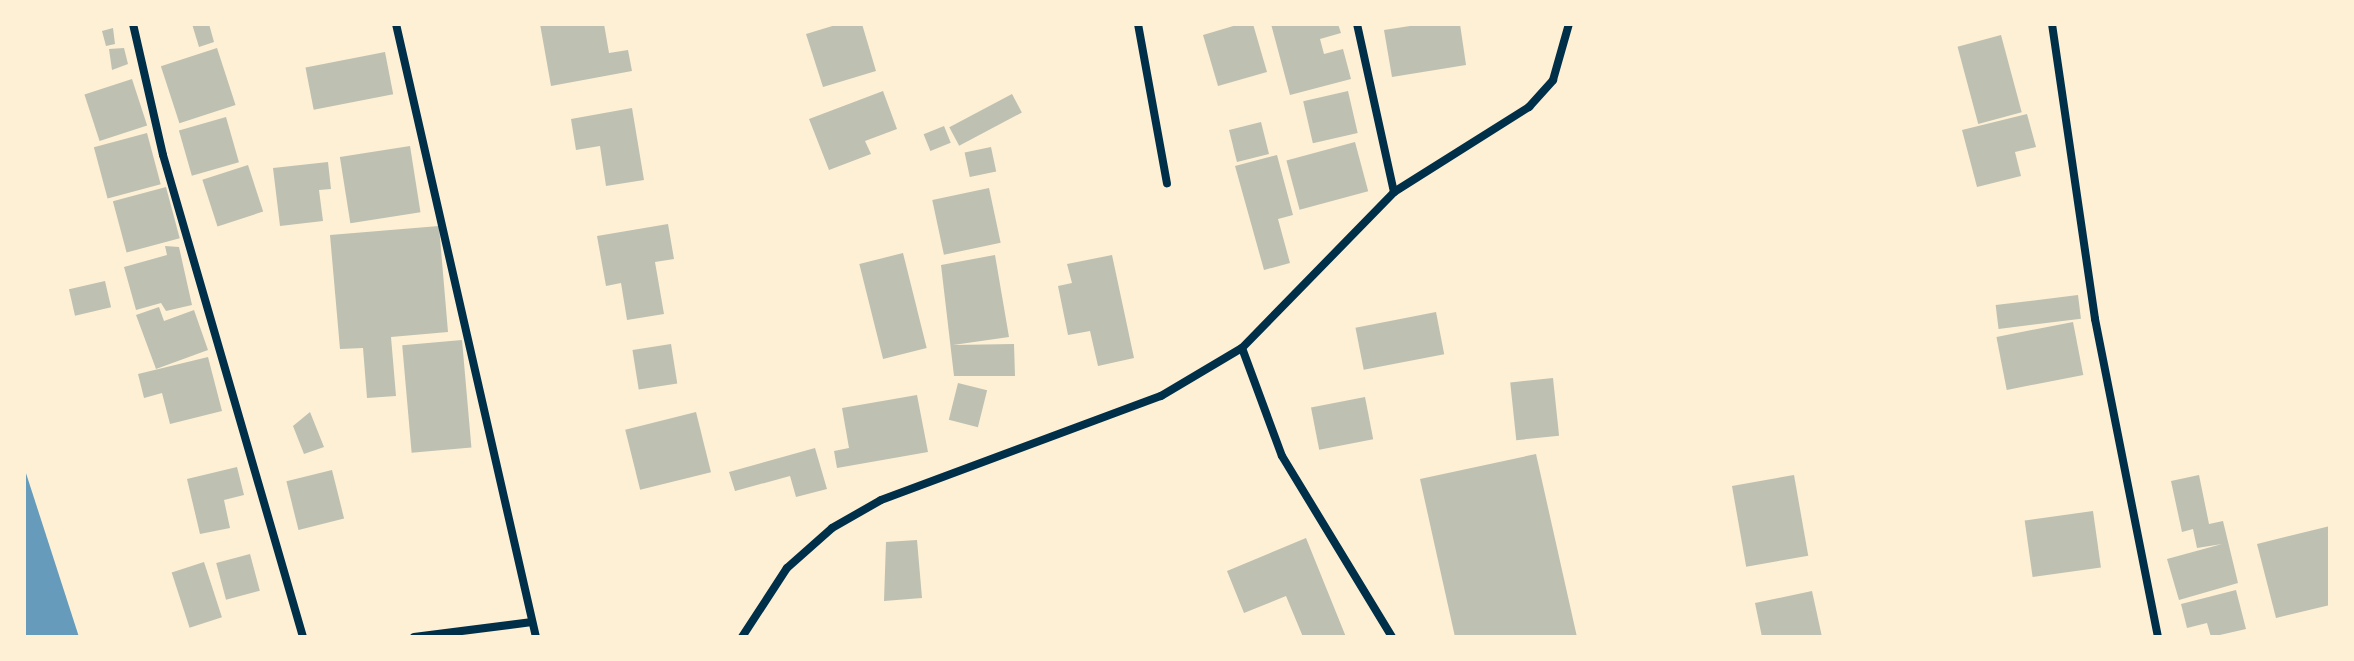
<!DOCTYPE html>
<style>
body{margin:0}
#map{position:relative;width:2354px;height:661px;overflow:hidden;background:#fdf0d5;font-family:Barlow,sans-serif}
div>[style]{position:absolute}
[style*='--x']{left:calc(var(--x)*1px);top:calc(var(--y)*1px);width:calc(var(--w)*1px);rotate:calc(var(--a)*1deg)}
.water>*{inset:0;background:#669bbc}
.building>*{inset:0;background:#bec0b2;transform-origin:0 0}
.minor>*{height:8px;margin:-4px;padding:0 4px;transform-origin:4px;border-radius:4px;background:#003049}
span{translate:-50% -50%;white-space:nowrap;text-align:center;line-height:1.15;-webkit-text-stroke:8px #fdf0d5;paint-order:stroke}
.frame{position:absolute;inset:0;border:26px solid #fdf0d5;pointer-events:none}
</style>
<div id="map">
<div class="water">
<div style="clip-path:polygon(24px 467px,79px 637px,24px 637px)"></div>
</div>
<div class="building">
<div style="clip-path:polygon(192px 24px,209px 24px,214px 42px,199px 47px)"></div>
<div style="clip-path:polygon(540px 24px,604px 24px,609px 53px,628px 50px,632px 71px,551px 86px)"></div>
<div style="clip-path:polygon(839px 24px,862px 24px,876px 71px,823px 87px,806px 34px)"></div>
<div style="clip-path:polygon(1240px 24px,1253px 24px,1267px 72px,1218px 86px,1203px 35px)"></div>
<div style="clip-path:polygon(1271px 24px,1338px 24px,1341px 33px,1320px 39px,1324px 54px,1343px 49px,1351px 79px,1290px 95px)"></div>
<div style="clip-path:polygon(1423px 24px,1460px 24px,1466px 65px,1392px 77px,1384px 30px)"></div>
<div style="clip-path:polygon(113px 28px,115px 44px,106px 46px,102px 31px)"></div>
<div style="left:2001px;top:35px;width:80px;height:45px;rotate:75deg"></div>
<div style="clip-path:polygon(124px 48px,128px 64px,112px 70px,109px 49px)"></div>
<div style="left:217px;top:48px;width:60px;height:59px;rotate:72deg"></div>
<div style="left:385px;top:52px;width:43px;height:81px;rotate:79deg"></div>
<div style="left:132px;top:79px;width:49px;height:50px;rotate:72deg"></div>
<div style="clip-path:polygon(883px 91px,897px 129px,865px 141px,871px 154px,829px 170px,809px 119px)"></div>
<div style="left:1348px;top:91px;width:43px;height:46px;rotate:77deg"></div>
<div style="left:1012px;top:94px;width:21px;height:71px;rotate:62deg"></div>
<div style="clip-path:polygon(632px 108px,644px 180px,606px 186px,600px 146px,576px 150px,571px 119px)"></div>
<div style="clip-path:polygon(2027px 114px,2036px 147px,2015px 152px,2021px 176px,1977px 187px,1962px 130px)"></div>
<div style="left:226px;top:117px;width:47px;height:49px;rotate:74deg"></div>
<div style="left:1261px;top:122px;width:33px;height:33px;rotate:76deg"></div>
<div style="left:944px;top:126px;width:18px;height:22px;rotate:68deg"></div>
<div style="left:147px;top:133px;width:53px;height:55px;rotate:75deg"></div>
<div style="left:1355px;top:142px;width:51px;height:71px;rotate:75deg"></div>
<div style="left:410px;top:146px;width:67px;height:71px;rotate:81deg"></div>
<div style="left:991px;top:147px;width:25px;height:27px;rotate:78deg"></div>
<div style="clip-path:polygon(1277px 155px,1293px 215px,1278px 219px,1290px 263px,1264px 270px,1235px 166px)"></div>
<div style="clip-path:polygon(328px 162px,331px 189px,319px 190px,323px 221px,280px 226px,273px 168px)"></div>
<div style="left:248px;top:165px;width:49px;height:48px;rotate:72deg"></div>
<div style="left:166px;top:187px;width:53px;height:55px;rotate:75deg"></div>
<div style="left:989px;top:188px;width:56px;height:58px;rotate:78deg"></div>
<div style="clip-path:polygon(668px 224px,674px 259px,655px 262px,664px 314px,627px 320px,621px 283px,606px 286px,597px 236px)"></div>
<div style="clip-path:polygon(439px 226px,448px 332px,391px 337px,396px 396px,367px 398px,363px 348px,340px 349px,330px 235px)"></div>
<div style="clip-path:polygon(165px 246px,179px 247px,192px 305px,166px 311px,161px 303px,136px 310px,124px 267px,167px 255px)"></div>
<div style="left:903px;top:253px;width:98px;height:45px;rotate:76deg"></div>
<div style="clip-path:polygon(995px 255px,1009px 337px,953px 345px,1014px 344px,1015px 376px,954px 376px,941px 265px)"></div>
<div style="clip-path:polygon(1112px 255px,1134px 358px,1098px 366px,1090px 331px,1068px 335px,1058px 286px,1072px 283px,1067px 264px)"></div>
<div style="left:105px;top:281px;width:27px;height:37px;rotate:77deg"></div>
<div style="left:2078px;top:295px;width:24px;height:83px;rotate:83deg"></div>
<div style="clip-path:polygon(159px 307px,164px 321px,194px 310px,208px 350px,156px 369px,136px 315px)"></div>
<div style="left:1436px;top:312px;width:43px;height:82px;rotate:79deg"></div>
<div style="left:2073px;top:322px;width:54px;height:78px;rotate:79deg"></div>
<div style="left:462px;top:340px;width:108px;height:60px;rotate:85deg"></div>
<div style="left:671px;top:344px;width:40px;height:39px;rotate:81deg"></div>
<div style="clip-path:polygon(208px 357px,222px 411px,170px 424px,162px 393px,144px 398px,138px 374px)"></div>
<div style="left:1553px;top:378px;width:58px;height:43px;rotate:84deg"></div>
<div style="left:958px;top:383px;width:30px;height:38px;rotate:14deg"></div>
<div style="clip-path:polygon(917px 395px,928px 452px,837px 468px,834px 451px,849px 448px,842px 408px)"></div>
<div style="left:1365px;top:397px;width:43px;height:55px;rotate:79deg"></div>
<div style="clip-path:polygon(310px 412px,324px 447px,304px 454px,293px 426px)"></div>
<div style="left:696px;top:412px;width:62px;height:73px;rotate:76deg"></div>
<div style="clip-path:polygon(815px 448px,827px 489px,796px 497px,790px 476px,735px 491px,729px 472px)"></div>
<div style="clip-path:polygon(1536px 454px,1577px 637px,1455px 637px,1420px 479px)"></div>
<div style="clip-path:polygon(237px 467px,244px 495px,224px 500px,230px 528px,200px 534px,187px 479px)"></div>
<div style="left:332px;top:470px;width:50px;height:47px;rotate:76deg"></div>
<div style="left:1794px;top:475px;width:82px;height:63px;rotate:80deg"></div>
<div style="clip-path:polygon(2199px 475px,2209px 524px,2223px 521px,2238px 583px,2179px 600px,2167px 559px,2222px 544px,2197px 548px,2193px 529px,2182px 532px,2171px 481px)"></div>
<div style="left:2093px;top:511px;width:57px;height:69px;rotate:82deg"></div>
<div style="clip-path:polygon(2330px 526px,2330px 605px,2276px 618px,2257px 544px)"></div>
<div style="clip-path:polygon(1306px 538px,1346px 637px,1303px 637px,1286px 596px,1244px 613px,1227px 571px)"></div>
<div style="clip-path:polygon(917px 540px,922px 598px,884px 601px,886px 542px)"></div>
<div style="left:250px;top:554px;width:38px;height:35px;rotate:75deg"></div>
<div style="left:204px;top:562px;width:58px;height:34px;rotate:72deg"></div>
<div style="clip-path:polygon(2236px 590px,2246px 629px,2211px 637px,2207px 623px,2187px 628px,2181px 604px)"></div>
<div style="clip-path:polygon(1812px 591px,1822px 637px,1762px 637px,1755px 603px)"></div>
</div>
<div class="minor">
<div style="--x:133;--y:24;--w:134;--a:77.1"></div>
<div style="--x:163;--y:155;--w:502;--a:73.8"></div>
<div style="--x:396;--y:24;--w:629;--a:77.14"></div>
<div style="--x:1138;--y:24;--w:162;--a:79.7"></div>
<div style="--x:1357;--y:24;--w:172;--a:77.6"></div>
<div style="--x:2052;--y:24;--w:298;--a:81.7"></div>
<div style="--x:2095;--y:319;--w:324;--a:78.8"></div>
<div style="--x:1242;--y:348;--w:115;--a:69.7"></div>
<div style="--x:1282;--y:456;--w:212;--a:58.7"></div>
<div style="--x:414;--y:637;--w:119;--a:-7.2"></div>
<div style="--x:742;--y:637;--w:82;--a:-56.9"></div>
<div style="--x:787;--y:568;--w:60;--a:-41.6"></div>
<div style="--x:832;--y:528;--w:56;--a:-29.7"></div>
<div style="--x:881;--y:500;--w:299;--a:-20.4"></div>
<div style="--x:1161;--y:396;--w:94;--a:-30.7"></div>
<div style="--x:1242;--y:348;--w:218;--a:-45.7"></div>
<div style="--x:1394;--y:192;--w:160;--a:-32.2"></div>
<div style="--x:1529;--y:107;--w:36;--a:-48"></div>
<div style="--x:1553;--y:80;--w:58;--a:-74.1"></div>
</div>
<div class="frame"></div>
</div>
